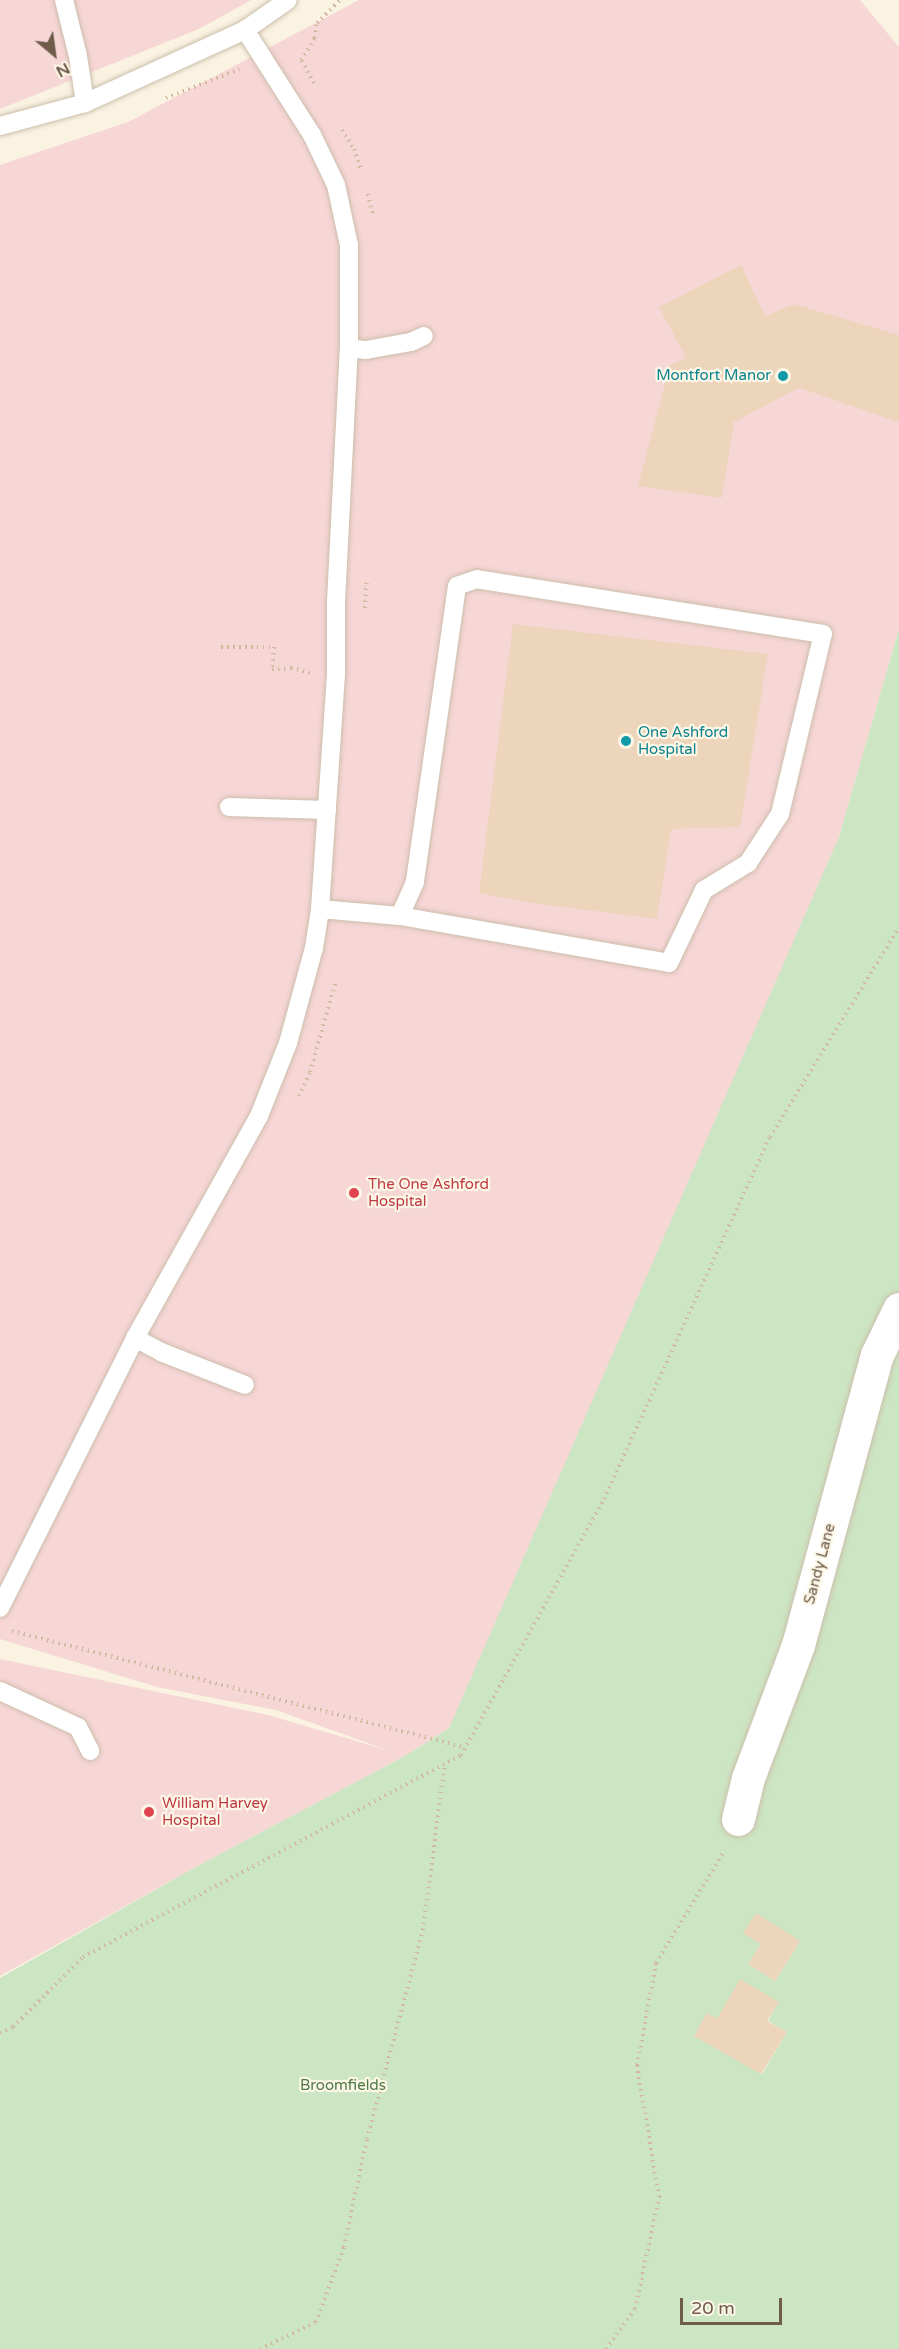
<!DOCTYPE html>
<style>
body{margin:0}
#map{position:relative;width:899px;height:2349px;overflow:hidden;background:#faf3e2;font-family:"Varela Round",sans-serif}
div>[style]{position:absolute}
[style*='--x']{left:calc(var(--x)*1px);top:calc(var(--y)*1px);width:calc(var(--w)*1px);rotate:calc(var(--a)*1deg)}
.medical>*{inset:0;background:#f7d6d6}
.green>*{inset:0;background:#cce5c2}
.building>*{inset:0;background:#edd5bc}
.path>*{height:4px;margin-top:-2px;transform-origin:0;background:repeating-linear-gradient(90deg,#d1b89f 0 1.5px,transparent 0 6px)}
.roads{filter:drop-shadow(0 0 2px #ccbeac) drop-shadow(0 0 2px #ccbeac)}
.lane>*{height:18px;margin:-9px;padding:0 9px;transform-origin:9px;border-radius:9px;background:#fff}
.street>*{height:33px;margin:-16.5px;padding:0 16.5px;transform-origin:16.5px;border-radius:16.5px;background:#fff}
.dots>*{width:16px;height:16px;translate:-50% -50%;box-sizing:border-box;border:3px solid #fdf7e7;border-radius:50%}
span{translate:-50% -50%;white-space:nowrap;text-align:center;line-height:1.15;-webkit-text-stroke:4.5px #fdf7e7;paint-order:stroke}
.culture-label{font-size:15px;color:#0d838f}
.right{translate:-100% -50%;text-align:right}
.left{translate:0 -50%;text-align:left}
.health-label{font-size:15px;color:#be3a42}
.street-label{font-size:15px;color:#6f5c4b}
.park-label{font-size:15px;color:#507a47}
.north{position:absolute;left:24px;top:24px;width:60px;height:60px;-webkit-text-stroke:4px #fdf7e7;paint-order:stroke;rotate:151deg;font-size:16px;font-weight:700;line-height:24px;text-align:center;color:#6f5c4b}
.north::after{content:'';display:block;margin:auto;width:21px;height:27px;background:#6f5c4b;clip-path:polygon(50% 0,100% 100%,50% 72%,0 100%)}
.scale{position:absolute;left:680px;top:2298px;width:102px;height:27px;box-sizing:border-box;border:3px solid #6f5c4b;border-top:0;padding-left:8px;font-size:18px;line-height:21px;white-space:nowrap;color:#6f5c4b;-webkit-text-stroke:4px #fdf7e7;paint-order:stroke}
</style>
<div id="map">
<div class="medical">
<div style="clip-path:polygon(0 0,251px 0,199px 29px,0 109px)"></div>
<div style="clip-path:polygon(359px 0,860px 0,899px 47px,899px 629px,839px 837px,578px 1549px,449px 1728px,405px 1756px,192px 1869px,0 1976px,0 1659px,268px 1715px,390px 1751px,276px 1710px,157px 1687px,0 1639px,0 165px,128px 122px)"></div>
</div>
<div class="green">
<div style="clip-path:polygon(evenodd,899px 629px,899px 2349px,0 2349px,0 1978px,192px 1869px,405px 1756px,449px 1728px,839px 837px,899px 629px,744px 1933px,800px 1941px,775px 1981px,748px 1964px,761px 1944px,744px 1933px,899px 629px,740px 1980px,778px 2002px,768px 2021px,787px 2032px,762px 2074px,694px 2036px,707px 2014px,717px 2019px,740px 1980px)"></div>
</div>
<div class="building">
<div style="clip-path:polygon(741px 265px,765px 316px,794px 304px,899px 335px,899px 422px,799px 388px,734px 422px,722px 498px,638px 486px,670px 365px,686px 358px,659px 307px)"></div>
<div style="clip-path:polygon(513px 624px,768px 654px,740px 827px,671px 829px,657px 919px,531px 903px,479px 893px)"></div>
<div style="clip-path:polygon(756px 1913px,800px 1941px,775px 1981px,748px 1964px,761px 1944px,743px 1933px)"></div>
<div style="clip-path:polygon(740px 1979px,779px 2002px,767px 2021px,787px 2032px,761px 2074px,694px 2036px,707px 2013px,717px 2019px)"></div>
</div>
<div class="path">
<div style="--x:314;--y:83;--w:26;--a:-119"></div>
<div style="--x:301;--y:60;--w:26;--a:-58"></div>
<div style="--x:315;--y:38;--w:15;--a:-82"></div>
<div style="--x:317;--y:23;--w:33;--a:-45"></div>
<div style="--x:166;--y:98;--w:79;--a:-21.4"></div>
<div style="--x:342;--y:130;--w:22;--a:58"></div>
<div style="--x:354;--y:149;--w:24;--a:71"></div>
<div style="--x:368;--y:194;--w:23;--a:77"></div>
<div style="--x:365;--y:608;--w:28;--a:-86"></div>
<div style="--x:221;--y:647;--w:53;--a:0"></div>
<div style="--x:274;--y:647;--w:22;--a:95"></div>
<div style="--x:272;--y:669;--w:19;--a:-3"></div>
<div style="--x:291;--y:668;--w:21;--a:14"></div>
<div style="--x:299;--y:1096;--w:26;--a:-65"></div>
<div style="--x:310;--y:1072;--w:96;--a:-74.2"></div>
<div style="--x:12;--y:1631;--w:467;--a:14.4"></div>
<div style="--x:0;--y:2033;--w:14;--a:-25"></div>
<div style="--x:13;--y:2027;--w:99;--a:-45"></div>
<div style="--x:83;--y:1957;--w:429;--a:-28.1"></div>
<div style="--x:461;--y:1755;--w:293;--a:-60.8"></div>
<div style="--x:604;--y:1499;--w:398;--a:-65.4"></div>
<div style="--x:770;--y:1137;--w:246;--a:-58.4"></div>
<div style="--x:260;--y:2349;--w:62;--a:-25.7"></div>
<div style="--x:316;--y:2322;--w:80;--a:-69.5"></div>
<div style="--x:344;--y:2247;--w:110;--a:-78"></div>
<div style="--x:367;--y:2139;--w:216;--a:-75"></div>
<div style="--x:423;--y:1930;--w:168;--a:-82.5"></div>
<div style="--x:606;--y:2349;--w:49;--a:-54.1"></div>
<div style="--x:635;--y:2309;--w:115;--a:-77.9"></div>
<div style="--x:659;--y:2197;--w:134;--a:-99.5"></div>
<div style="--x:637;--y:2065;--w:104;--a:-79.4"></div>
<div style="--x:656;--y:1963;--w:132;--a:-58.6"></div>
</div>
<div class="roads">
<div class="lane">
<div style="--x:64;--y:0;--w:58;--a:76"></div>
<div style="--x:78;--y:56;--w:48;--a:81.5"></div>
<div style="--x:0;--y:126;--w:88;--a:-15.1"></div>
<div style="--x:85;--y:103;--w:176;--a:-24.5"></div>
<div style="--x:245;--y:30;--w:52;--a:-34.9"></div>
<div style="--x:349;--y:348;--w:17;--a:7"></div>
<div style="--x:366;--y:350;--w:46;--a:-10.1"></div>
<div style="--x:411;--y:342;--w:14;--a:-25"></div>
<div style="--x:229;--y:807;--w:98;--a:1.8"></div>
<div style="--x:320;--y:909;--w:80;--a:5"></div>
<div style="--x:400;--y:916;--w:273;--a:9.9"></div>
<div style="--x:669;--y:963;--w:81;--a:-64.4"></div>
<div style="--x:704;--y:890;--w:52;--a:-31.5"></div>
<div style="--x:748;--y:863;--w:59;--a:-56.9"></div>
<div style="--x:780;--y:814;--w:185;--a:-76.6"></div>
<div style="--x:823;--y:634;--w:350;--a:-171"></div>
<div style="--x:477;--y:579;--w:21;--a:161"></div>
<div style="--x:457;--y:586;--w:299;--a:98.1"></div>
<div style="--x:415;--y:882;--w:37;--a:114"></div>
<div style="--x:135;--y:1338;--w:30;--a:28"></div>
<div style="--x:161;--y:1352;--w:90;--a:21.4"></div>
<div style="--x:0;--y:1608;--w:302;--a:-63.4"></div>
<div style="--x:135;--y:1338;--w:254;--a:-60.8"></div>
<div style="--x:259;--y:1116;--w:79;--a:-68.3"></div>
<div style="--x:288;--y:1043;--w:98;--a:-74.7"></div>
<div style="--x:314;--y:948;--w:39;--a:-81"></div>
<div style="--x:320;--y:909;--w:235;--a:-86.1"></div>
<div style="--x:336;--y:675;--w:73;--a:-90"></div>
<div style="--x:336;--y:602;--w:254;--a:-87.1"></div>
<div style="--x:349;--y:348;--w:103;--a:-90"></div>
<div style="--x:349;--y:245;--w:61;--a:-102.2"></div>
<div style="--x:336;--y:185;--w:55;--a:-115.6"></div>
<div style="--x:312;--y:135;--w:125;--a:-122.5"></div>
<div style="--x:0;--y:1691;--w:86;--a:24.8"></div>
<div style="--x:78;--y:1727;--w:27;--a:63"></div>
</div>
<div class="street">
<div style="--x:738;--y:1819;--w:42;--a:-76.3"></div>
<div style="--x:748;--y:1778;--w:142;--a:-69.4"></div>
<div style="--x:798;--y:1645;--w:301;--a:-74.8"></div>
<div style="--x:877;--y:1355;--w:51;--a:-64.4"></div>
</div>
</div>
<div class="dots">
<div style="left:783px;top:376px;background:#0f9aa8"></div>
<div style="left:626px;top:741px;background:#0f9aa8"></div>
<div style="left:354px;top:1193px;background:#e0444e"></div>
<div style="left:149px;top:1812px;background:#e0444e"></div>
</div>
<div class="culture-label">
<span class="right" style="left:771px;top:376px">Montfort Manor</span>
<span class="left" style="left:638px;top:741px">One Ashford<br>Hospital</span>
</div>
<div class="health-label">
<span class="left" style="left:368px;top:1193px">The One Ashford<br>Hospital</span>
<span class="left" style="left:162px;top:1812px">William Harvey<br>Hospital</span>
</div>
<div class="street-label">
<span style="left:820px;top:1564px;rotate:-75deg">Sandy Lane</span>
</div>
<div class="park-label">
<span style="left:343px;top:2086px">Broomfields</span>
</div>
<div class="north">N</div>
<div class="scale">20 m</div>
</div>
